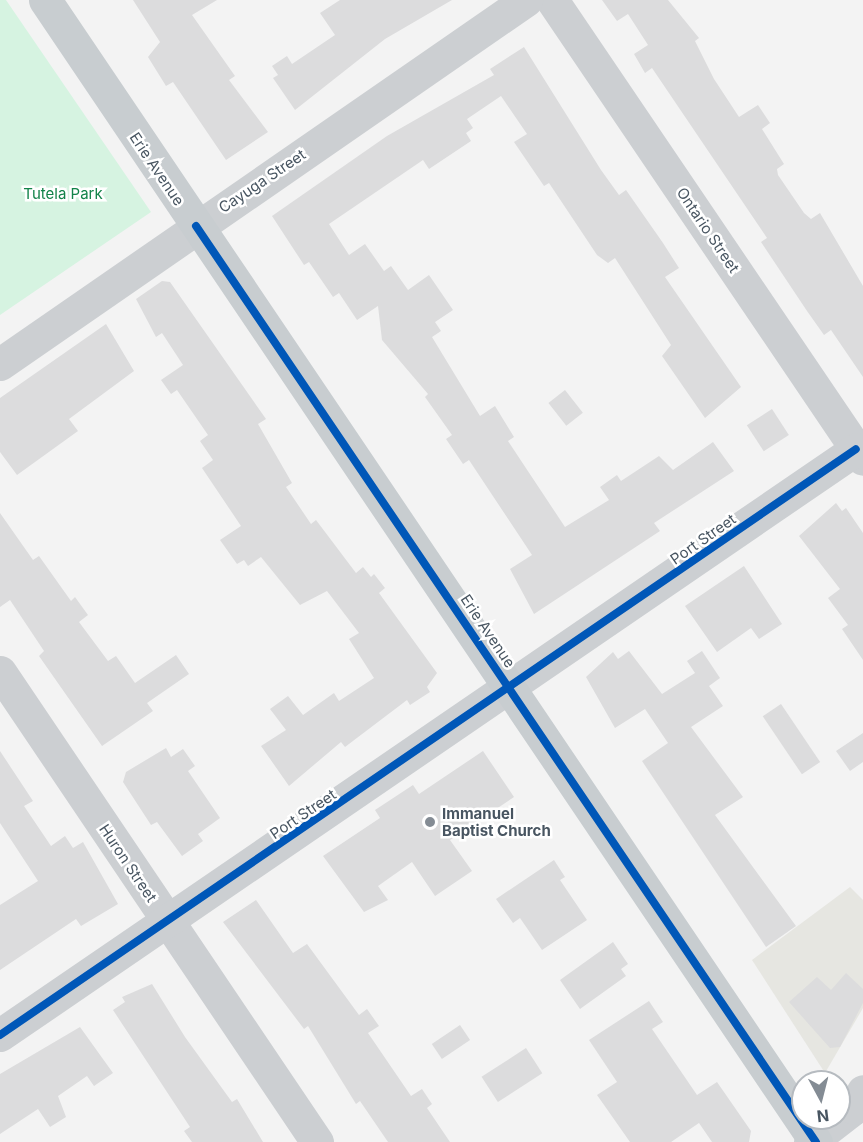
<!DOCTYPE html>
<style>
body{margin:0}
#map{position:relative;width:863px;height:1142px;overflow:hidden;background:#f3f3f3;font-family:Inter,sans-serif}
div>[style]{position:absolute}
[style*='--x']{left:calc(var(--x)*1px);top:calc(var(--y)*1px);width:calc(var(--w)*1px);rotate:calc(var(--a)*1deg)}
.commercial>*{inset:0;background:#e6e6e1}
.green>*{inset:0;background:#d6f3e1}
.building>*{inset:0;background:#dcdcdd;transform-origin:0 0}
.minor>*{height:33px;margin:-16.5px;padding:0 16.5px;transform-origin:16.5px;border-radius:16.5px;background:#cccfd2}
.major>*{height:33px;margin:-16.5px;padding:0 16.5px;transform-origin:16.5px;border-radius:16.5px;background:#c8cdd0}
.cycleway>*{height:8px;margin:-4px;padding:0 4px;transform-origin:4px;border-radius:4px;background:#0057b8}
.dots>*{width:16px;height:16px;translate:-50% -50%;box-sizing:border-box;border:3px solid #fff;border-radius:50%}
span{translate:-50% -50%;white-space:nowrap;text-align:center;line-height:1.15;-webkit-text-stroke:5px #fff;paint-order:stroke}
.street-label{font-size:15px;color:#485561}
.park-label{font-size:15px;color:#128349}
.poi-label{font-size:15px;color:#485561;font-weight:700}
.left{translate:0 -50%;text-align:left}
.north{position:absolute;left:791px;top:1070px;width:60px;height:60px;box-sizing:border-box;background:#fff;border:2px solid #b6bbc0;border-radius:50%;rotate:173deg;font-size:16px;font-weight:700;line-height:24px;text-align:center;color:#485561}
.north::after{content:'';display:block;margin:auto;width:21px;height:27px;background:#848c94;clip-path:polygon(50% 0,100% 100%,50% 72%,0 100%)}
</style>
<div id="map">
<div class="commercial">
<div style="clip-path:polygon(850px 887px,863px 900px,863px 1008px,825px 1073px,752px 960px)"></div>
</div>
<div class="green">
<div style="clip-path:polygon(0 0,6px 0,151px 212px,0 315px)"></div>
</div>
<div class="building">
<div style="clip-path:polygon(133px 0,217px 0,192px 15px,235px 76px,229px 80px,268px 132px,226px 160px,173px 82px,166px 86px,148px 57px,160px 42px)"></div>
<div style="clip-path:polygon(340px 0,452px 0,385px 39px,295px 110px,273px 78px,278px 75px,272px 66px,287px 56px,292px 64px,335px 35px,320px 13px)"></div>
<div style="clip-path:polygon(602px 0,668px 0,699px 38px,695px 41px,714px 79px,739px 117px,758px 105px,770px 123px,762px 129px,784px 164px,777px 169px,778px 175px,804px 213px,811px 219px,820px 213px,863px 286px,863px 377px,831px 330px,824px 335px,807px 311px,761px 242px,767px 238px,652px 68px,645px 73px,634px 54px,648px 45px,628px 14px,617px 21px)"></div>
<div style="clip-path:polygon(524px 47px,601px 170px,619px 195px,626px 190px,663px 243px,679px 268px,665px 277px,741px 387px,705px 418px,662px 356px,671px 345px,615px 258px,608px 263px,597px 255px,549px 183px,544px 186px,514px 142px,527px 134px,501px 96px,467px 119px,473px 128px,466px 133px,471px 141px,429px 169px,423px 160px,329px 224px,349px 255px,365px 244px,384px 271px,391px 266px,408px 290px,429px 275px,453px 310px,435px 322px,441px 331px,432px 337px,480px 416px,495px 406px,514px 437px,508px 441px,565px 527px,609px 500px,600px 487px,617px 475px,621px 481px,659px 456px,673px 470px,713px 442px,734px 471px,654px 523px,660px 531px,534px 614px,510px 569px,532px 555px,469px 460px,463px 464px,446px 439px,452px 435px,425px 397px,428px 394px,382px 340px,378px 306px,357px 320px,339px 293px,333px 297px,309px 262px,304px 265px,272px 216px,387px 136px,494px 75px,490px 69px)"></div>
<div style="clip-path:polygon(162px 281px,170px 282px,266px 419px,258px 424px,292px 483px,286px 487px,311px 524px,316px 520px,356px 573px,363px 567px,371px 577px,374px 574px,385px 588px,379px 593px,437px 673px,427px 687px,430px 692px,410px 705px,407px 700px,345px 747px,341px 742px,289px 786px,261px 746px,286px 730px,270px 709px,288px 696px,303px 715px,334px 693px,339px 701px,374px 678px,349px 639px,359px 633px,327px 591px,300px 605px,261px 557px,248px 566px,244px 560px,237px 564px,220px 540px,241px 526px,202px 468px,213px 460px,200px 441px,208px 435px,177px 390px,171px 394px,161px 380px,183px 365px,162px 333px,156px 337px,136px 299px)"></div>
<div style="clip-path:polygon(106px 324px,134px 371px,69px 419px,78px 431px,17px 475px,0 452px,0 398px)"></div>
<div style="left:565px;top:390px;width:29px;height:21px;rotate:52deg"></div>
<div style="left:772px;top:409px;width:31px;height:30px;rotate:57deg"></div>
<div style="clip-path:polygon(836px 503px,842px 511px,846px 508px,863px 533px,863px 660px,842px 629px,848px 625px,828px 598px,840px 589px,799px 536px)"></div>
<div style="clip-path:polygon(0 513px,33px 560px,39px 556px,71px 601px,75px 597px,88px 615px,79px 622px,108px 661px,116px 656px,135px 683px,176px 655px,189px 674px,147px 703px,153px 711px,102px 746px,39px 656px,44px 651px,10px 600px,0 607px)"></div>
<div style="clip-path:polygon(744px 566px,782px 624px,759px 639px,751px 628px,717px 652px,685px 606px)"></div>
<div style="clip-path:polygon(629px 651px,662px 694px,695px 673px,687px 661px,702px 651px,720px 678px,709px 686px,723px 706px,691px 727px,743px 797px,715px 815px,796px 926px,766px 947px,642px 761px,668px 743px,645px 709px,615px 728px,586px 677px,613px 652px,618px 659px)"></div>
<div style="left:781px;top:704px;width:70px;height:22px;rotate:56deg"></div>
<div style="clip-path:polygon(863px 733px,863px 762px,850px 771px,836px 751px)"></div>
<div style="clip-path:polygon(166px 748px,171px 757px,183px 749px,195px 766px,188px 771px,220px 818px,198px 834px,203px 841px,182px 856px,157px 822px,151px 825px,123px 782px,126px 772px)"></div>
<div style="clip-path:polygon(0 751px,33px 801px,24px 806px,51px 846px,65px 836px,73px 848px,83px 842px,118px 904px,81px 926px,76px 919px,0 970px,0 905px,38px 881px,0 823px)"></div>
<div style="clip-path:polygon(483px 751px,514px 797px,450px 840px,472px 871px,435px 896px,412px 862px,378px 886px,388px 900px,364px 912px,323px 856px,380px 818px,375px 810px,413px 785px,419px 794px)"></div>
<div style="clip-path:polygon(554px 860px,565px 877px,560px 880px,587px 920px,542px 950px,520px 918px,513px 923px,496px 899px)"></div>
<div style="clip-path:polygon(256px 900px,293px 953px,307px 944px,359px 1015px,367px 1009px,379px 1026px,368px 1033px,411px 1096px,422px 1089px,432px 1104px,427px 1108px,450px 1142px,388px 1142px,360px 1101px,356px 1104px,308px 1026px,304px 1029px,223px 922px)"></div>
<div style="clip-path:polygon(613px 942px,628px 964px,621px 969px,626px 976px,580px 1009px,560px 980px)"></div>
<div style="clip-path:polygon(846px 973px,863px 989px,863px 1003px,840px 1047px,830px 1048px,789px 1002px,817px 977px,831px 990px)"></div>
<div style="clip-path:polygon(152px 984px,185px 1037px,232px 1102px,237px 1099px,263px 1142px,192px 1142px,184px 1131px,190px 1127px,113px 1010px,125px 1002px,122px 997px)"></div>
<div style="clip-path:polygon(649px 1001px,663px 1022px,652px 1029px,697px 1095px,717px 1082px,751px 1131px,749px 1142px,712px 1142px,699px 1123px,671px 1142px,630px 1142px,597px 1095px,617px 1082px,589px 1040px)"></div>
<div style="left:460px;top:1025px;width:18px;height:34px;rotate:56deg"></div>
<div style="clip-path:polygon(80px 1027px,113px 1073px,94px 1086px,87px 1076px,58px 1096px,66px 1117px,50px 1127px,38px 1109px,0 1134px,0 1074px)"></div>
<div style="left:526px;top:1048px;width:30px;height:53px;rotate:57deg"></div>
</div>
<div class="minor">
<div style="--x:552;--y:0;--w:554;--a:55.88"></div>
<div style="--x:0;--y:364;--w:640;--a:-34.68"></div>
<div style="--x:0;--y:672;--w:567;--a:56"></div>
<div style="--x:0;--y:1035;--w:1037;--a:-34.39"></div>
<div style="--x:810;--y:1142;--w:56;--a:-37.7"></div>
<div style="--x:854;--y:1108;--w:19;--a:-62"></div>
</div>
<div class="major">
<div style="--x:45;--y:0;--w:1378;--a:55.98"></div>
</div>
<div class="cycleway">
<div style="--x:196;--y:226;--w:1106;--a:55.91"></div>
<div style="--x:0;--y:1035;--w:1037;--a:-34.39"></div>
</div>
<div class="dots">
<div style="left:430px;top:822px;background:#848c94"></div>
</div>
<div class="street-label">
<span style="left:157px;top:169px;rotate:56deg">Erie Avenue</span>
<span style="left:262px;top:181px;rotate:-34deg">Cayuga Street</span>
<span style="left:708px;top:230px;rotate:56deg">Ontario Street</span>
<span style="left:703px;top:539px;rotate:-35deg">Port Street</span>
<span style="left:488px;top:631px;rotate:56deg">Erie Avenue</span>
<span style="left:303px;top:814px;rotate:-34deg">Port Street</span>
<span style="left:128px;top:863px;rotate:56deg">Huron Street</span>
</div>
<div class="park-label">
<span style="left:63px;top:194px">Tutela Park</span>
</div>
<div class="poi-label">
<span class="left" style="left:442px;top:822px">Immanuel<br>Baptist Church</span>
</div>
<div class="north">N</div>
</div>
